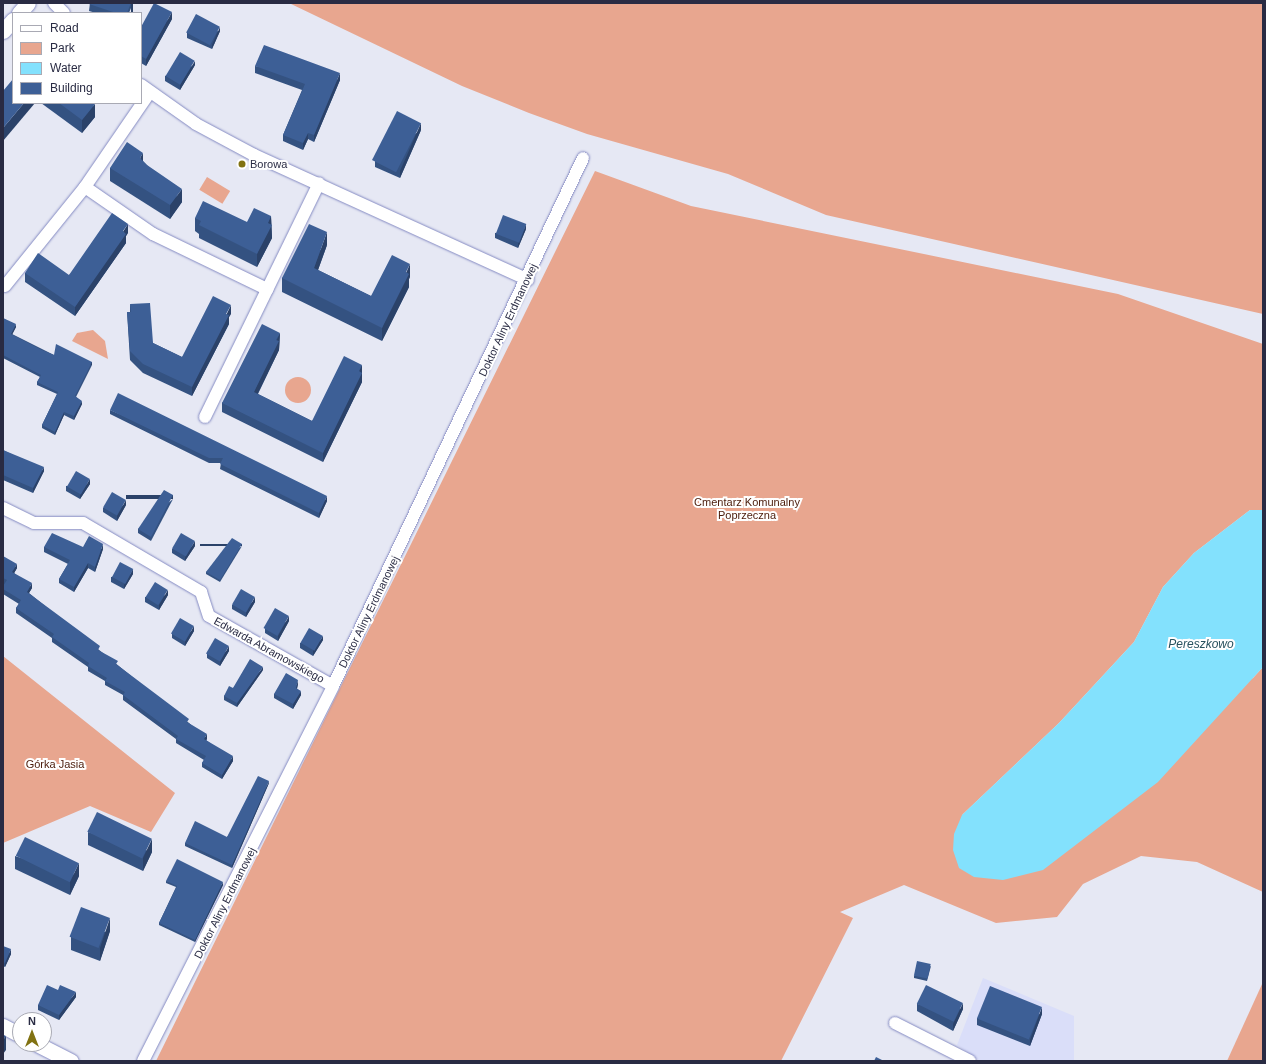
<!DOCTYPE html>
<meta charset="utf-8">
<style>
body{margin:0}
#map{position:relative;width:1266px;height:1064px;overflow:hidden;background:#e6e8f4;font-family:Helvetica,sans-serif}
div>[style]{position:absolute}
[style*='--x']{left:calc(var(--x)*1px);top:calc(var(--y)*1px);width:calc(var(--w)*1px);rotate:calc(var(--a)*1deg)}
.built>*{inset:0;background:#dadef9}
.green>*{inset:0;background:#e8a68f;transform-origin:0 0}
.round{border-radius:50%}
.water>*{inset:0;background:#83e1fd}
.roads{filter:drop-shadow(0 0 1px #848ac2) drop-shadow(0 0 1px #848ac2)}
.minor>*{height:12px;margin:-6px;padding:0 6px;transform-origin:6px;border-radius:6px;background:#fff}
.tertiary>*{height:15px;margin:-7.5px;padding:0 7.5px;transform-origin:7.5px;border-radius:7.5px;background:#fff}
.wall>*{inset:0;background:#345281}
.shaded-wall>*{inset:0;background:#2b4269;transform-origin:0 0}
.building>*{inset:0;background:#3d5f96;transform-origin:0 0}
.dots>*{width:11px;height:11px;translate:-50% -50%;box-sizing:border-box;border:2px solid #fff;border-radius:50%}
span{translate:-50% -50%;white-space:nowrap;text-align:center;line-height:1.15;-webkit-text-stroke:4px #fff;paint-order:stroke}
.poi-label{font-size:11px;color:#292b43}
.left{translate:0 -50%;text-align:left}
.street-label{font-size:11px;color:#292b43}
.park-label{font-size:11px;color:#4a1b0a}
.water-label{font-size:12px;color:#28525f;font-style:italic}
.frame{position:absolute;inset:0;border:4px solid #292b43;pointer-events:none}
.legend{position:absolute;left:12px;top:12px;width:130px;height:92px;box-sizing:border-box;background:#fff;border:1px solid #a9aab4;margin:0;padding:5px 7px;list-style:none;font-size:12px;color:#292b43}
.legend li{display:flex;align-items:center;gap:8px;height:20px}
.legend b{width:20px;border:1px solid #a9aab4}
.north{position:absolute;left:12px;top:1012px;width:40px;height:40px;box-sizing:border-box;background:#fff;border:1px solid #a9aab4;border-radius:50%;rotate:0deg;font-size:11px;font-weight:700;line-height:16px;text-align:center;color:#292b43}
.north::after{content:'';display:block;margin:auto;width:14px;height:18px;background:#817212;clip-path:polygon(50% 0,100% 100%,50% 72%,0 100%)}
</style>
<div id="map">
<div class="built">
<div style="clip-path:polygon(983px 978px,1074px 1016px,1074px 1061px,980px 1061px,957px 1045px)"></div>
</div>
<div class="green">
<div style="clip-path:polygon(289px 3px,1263px 3px,1263px 314px,826px 215px,728px 174px,587px 134px,529px 113px,462px 86px)"></div>
<div style="clip-path:polygon(595px 171px,691px 206px,1118px 294px,1263px 344px,1263px 510px,1250px 510px,1194px 553px,1163px 587px,1134px 642px,1059px 723px,962px 815px,1253px 678px,1263px 667px,1263px 892px,1197px 862px,1141px 856px,1083px 884px,1057px 917px,996px 923px,904px 885px,840px 912px,853px 918px,781px 1061px,156px 1061px)"></div>
<div style="left:207px;top:177px;width:27px;height:15px;rotate:31deg"></div>
<div style="clip-path:polygon(93px 330px,105px 341px,108px 359px,72px 341px,77px 333px)"></div>
<div class="round" style="left:285px;top:377px;width:26px;height:26px"></div>
<div style="clip-path:polygon(3px 656px,175px 793px,151px 832px,90px 806px,3px 843px)"></div>
<div style="clip-path:polygon(1263px 982px,1263px 1061px,1227px 1061px)"></div>
</div>
<div class="water">
<div style="clip-path:polygon(1250px 510px,1263px 510px,1263px 667px,1158px 782px,1043px 870px,1003px 880px,974px 877px,959px 868px,953px 850px,954px 834px,962px 815px,1059px 723px,1134px 642px,1163px 587px,1194px 553px)"></div>
</div>
<div class="roads">
<div class="minor">
<div style="--x:54;--y:3;--w:14;--a:45"></div>
<div style="--x:141;--y:85;--w:67;--a:35.3"></div>
<div style="--x:196;--y:124;--w:66;--a:28.1"></div>
<div style="--x:254;--y:155;--w:301;--a:24.5"></div>
<div style="--x:85;--y:187;--w:83;--a:34.7"></div>
<div style="--x:153;--y:234;--w:127;--a:25.8"></div>
<div style="--x:5;--y:286;--w:127;--a:-51.1"></div>
<div style="--x:85;--y:187;--w:115;--a:-55.6"></div>
<div style="--x:205;--y:417;--w:260;--a:-64"></div>
<div style="--x:3;--y:508;--w:34;--a:26"></div>
<div style="--x:34;--y:523;--w:49;--a:0"></div>
<div style="--x:83;--y:523;--w:137;--a:30.3"></div>
<div style="--x:201;--y:592;--w:25;--a:72"></div>
<div style="--x:209;--y:616;--w:142;--a:29.4"></div>
<div style="--x:895;--y:1023;--w:84;--a:26.9"></div>
<div style="--x:143;--y:1061;--w:420;--a:-63.1"></div>
<div style="--x:333;--y:686;--w:584;--a:-64.66"></div>
</div>
<div class="tertiary">
<div style="--x:19;--y:13;--w:13;--a:-48"></div>
<div style="--x:3;--y:31;--w:15;--a:-48"></div>
<div style="--x:3;--y:1026;--w:19;--a:28"></div>
<div style="--x:37;--y:1044;--w:38;--a:27"></div>
</div>
</div>
<div class="wall">
<div style="clip-path:polygon(90px 3px,133px 3px,129px 13px,96px 13px,89px 11px)"></div>
<div style="clip-path:polygon(172px 19px,146px 66px,141px 63px,141px 27px)"></div>
<div style="clip-path:polygon(220px 31px,212px 49px,187px 38px,187px 33px)"></div>
<div style="clip-path:polygon(195px 65px,180px 90px,165px 81px,165px 76px)"></div>
<div style="clip-path:polygon(255px 66px,340px 80px,314px 142px,308px 139px,303px 150px,283px 141px,283px 135px,302px 90px,255px 73px)"></div>
<div style="clip-path:polygon(41px 103px,93px 103px,95px 117px,82px 133px)"></div>
<div style="clip-path:polygon(421px 130px,400px 178px,375px 167px,375px 161px)"></div>
<div style="clip-path:polygon(143px 161px,182px 202px,170px 219px,110px 181px,110px 168px)"></div>
<div style="clip-path:polygon(271px 216px,272px 238px,257px 267px,199px 238px,199px 234px,195px 231px,195px 218px,247px 222px)"></div>
<div style="clip-path:polygon(526px 229px,518px 248px,495px 238px,495px 233px)"></div>
<div style="clip-path:polygon(128px 233px,126px 236px,126px 243px,75px 316px,25px 282px,25px 273px,69px 275px)"></div>
<div style="clip-path:polygon(327px 245px,318px 270px,371px 296px,410px 277px,409px 279px,409px 287px,382px 341px,282px 292px,282px 278px)"></div>
<div style="clip-path:polygon(130px 304px,153px 343px,182px 357px,231px 314px,229px 317px,229px 324px,192px 396px,143px 373px,130px 360px,127px 312px,130px 312px)"></div>
<div style="clip-path:polygon(3px 318px,16px 327px,12px 334px,54px 355px,92px 365px,76px 397px,82px 404px,74px 420px,64px 415px,55px 435px,42px 428px,42px 425px,57px 394px,37px 385px,37px 382px,40px 377px,3px 358px)"></div>
<div style="clip-path:polygon(280px 333px,279px 350px,258px 394px,312px 421px,362px 365px,362px 382px,323px 462px,222px 412px,222px 403px)"></div>
<div style="clip-path:polygon(110px 410px,327px 501px,319px 518px,220px 469px,221px 463px,209px 463px,110px 414px)"></div>
<div style="clip-path:polygon(3px 450px,44px 471px,33px 493px,3px 480px)"></div>
<div style="clip-path:polygon(90px 484px,80px 499px,66px 491px,66px 486px)"></div>
<div style="clip-path:polygon(173px 499px,151px 541px,138px 533px,138px 529px)"></div>
<div style="clip-path:polygon(126px 505px,117px 521px,103px 512px,103px 508px)"></div>
<div style="clip-path:polygon(195px 546px,185px 561px,172px 553px,172px 549px)"></div>
<div style="clip-path:polygon(242px 546px,220px 582px,206px 574px,206px 572px)"></div>
<div style="clip-path:polygon(44px 547px,83px 547px,103px 549px,95px 572px,88px 568px,74px 592px,59px 583px,59px 579px,68px 564px,44px 552px)"></div>
<div style="clip-path:polygon(3px 556px,17px 568px,14px 573px,32px 588px,29px 593px,189px 723px,207px 739px,206px 740px,233px 761px,222px 779px,202px 767px,202px 763px,204px 760px,176px 743px,176px 739px,123px 700px,123px 695px,105px 685px,105px 681px,88px 671px,88px 667px,52px 642px,52px 638px,16px 613px,16px 608px,19px 604px,3px 594px,3px 586px,4px 584px,3px 583px)"></div>
<div style="clip-path:polygon(133px 574px,124px 589px,111px 582px,111px 577px)"></div>
<div style="clip-path:polygon(168px 595px,159px 610px,145px 602px,145px 597px)"></div>
<div style="clip-path:polygon(255px 602px,246px 617px,232px 609px,232px 605px)"></div>
<div style="clip-path:polygon(289px 621px,278px 641px,265px 633px,265px 629px)"></div>
<div style="clip-path:polygon(194px 631px,185px 646px,172px 638px,172px 634px)"></div>
<div style="clip-path:polygon(323px 640px,313px 656px,300px 648px,300px 643px)"></div>
<div style="clip-path:polygon(229px 651px,220px 666px,207px 658px,207px 654px)"></div>
<div style="clip-path:polygon(263px 670px,237px 707px,224px 700px,224px 696px,233px 688px)"></div>
<div style="clip-path:polygon(298px 684px,297px 689px,301px 695px,293px 709px,274px 698px,274px 694px)"></div>
<div style="clip-path:polygon(269px 783px,232px 868px,185px 846px,185px 843px,227px 837px)"></div>
<div style="clip-path:polygon(88px 832px,152px 852px,143px 871px,88px 845px)"></div>
<div style="clip-path:polygon(15px 856px,79px 876px,70px 895px,15px 869px)"></div>
<div style="clip-path:polygon(166px 881px,223px 885px,195px 942px,159px 925px,159px 923px,176px 887px,166px 883px)"></div>
<div style="clip-path:polygon(110px 931px,100px 961px,71px 950px,71px 937px)"></div>
<div style="clip-path:polygon(3px 946px,11px 954px,5px 967px,3px 966px)"></div>
<div style="clip-path:polygon(931px 966px,927px 981px,914px 978px,914px 976px)"></div>
<div style="clip-path:polygon(76px 997px,59px 1020px,38px 1010px,38px 1005px)"></div>
<div style="clip-path:polygon(917px 1004px,963px 1009px,953px 1031px,917px 1011px)"></div>
<div style="clip-path:polygon(1042px 1014px,1030px 1046px,977px 1025px,977px 1018px)"></div>
</div>
<div class="shaded-wall">
<div style="left:131px;top:3px;width:2px;height:11px"></div>
<div style="clip-path:polygon(172px 12px,172px 19px,146px 66px,146px 59px)"></div>
<div style="clip-path:polygon(220px 27px,220px 31px,212px 49px,212px 45px)"></div>
<div style="clip-path:polygon(195px 61px,195px 65px,180px 90px,180px 85px)"></div>
<div style="clip-path:polygon(340px 73px,340px 80px,314px 142px,314px 135px)"></div>
<div style="clip-path:polygon(24px 103px,35px 103px,3px 141px,3px 128px)"></div>
<div style="clip-path:polygon(95px 104px,95px 117px,82px 133px,82px 120px)"></div>
<div style="clip-path:polygon(421px 123px,421px 130px,400px 178px,400px 171px)"></div>
<div style="clip-path:polygon(308px 133px,308px 139px,303px 150px,303px 143px)"></div>
<div style="clip-path:polygon(143px 153px,143px 166px,140px 158px)"></div>
<div style="clip-path:polygon(182px 189px,182px 202px,170px 219px,170px 205px)"></div>
<div style="clip-path:polygon(271px 216px,272px 238px,257px 267px,257px 254px,268px 223px)"></div>
<div style="clip-path:polygon(128px 224px,128px 233px,126px 236px,126px 243px,75px 316px,75px 307px)"></div>
<div style="clip-path:polygon(526px 224px,526px 229px,518px 248px,518px 244px)"></div>
<div style="clip-path:polygon(327px 232px,327px 245px,314px 281px,314px 268px)"></div>
<div style="clip-path:polygon(410px 264px,410px 277px,409px 279px,409px 287px,382px 341px,382px 328px)"></div>
<div style="clip-path:polygon(231px 305px,231px 314px,229px 317px,229px 324px,192px 396px,192px 387px)"></div>
<div style="clip-path:polygon(16px 324px,16px 327px,11px 337px,11px 334px)"></div>
<div style="clip-path:polygon(280px 333px,279px 350px,254px 401px,254px 392px)"></div>
<div style="left:92px;top:362px;width:3px;height:38px;rotate:90deg"></div>
<div style="clip-path:polygon(362px 365px,362px 382px,323px 462px,323px 453px)"></div>
<div style="clip-path:polygon(82px 401px,82px 404px,74px 420px,74px 416px)"></div>
<div style="clip-path:polygon(64px 412px,64px 415px,55px 435px,55px 432px)"></div>
<div style="clip-path:polygon(44px 467px,44px 471px,33px 493px,33px 488px)"></div>
<div style="clip-path:polygon(90px 479px,90px 484px,80px 499px,80px 495px)"></div>
<div style="left:173px;top:495px;width:4px;height:47px;rotate:90deg"></div>
<div style="clip-path:polygon(327px 496px,327px 501px,319px 518px,319px 513px)"></div>
<div style="clip-path:polygon(126px 500px,126px 505px,117px 521px,117px 516px)"></div>
<div style="clip-path:polygon(195px 541px,195px 546px,185px 561px,185px 557px)"></div>
<div style="clip-path:polygon(103px 544px,103px 549px,95px 572px,95px 567px)"></div>
<div style="left:242px;top:544px;width:2px;height:42px;rotate:90deg"></div>
<div style="clip-path:polygon(88px 563px,88px 568px,74px 592px,74px 587px)"></div>
<div style="clip-path:polygon(17px 564px,17px 568px,12px 577px,12px 572px)"></div>
<div style="clip-path:polygon(133px 569px,133px 574px,124px 589px,124px 585px)"></div>
<div style="clip-path:polygon(32px 583px,32px 588px,27px 596px,27px 592px)"></div>
<div style="clip-path:polygon(168px 590px,168px 595px,159px 610px,159px 605px)"></div>
<div style="clip-path:polygon(255px 597px,255px 602px,246px 617px,246px 613px)"></div>
<div style="clip-path:polygon(289px 616px,289px 621px,278px 641px,278px 636px)"></div>
<div style="clip-path:polygon(194px 626px,194px 631px,185px 646px,185px 642px)"></div>
<div style="clip-path:polygon(323px 636px,323px 640px,313px 656px,313px 651px)"></div>
<div style="clip-path:polygon(229px 646px,229px 651px,220px 666px,220px 662px)"></div>
<div style="clip-path:polygon(263px 667px,263px 670px,237px 707px,237px 703px)"></div>
<div style="clip-path:polygon(298px 680px,298px 684px,296px 692px,296px 688px)"></div>
<div style="clip-path:polygon(301px 691px,301px 695px,293px 709px,293px 704px)"></div>
<div style="clip-path:polygon(207px 734px,207px 739px,204px 743px,204px 739px)"></div>
<div style="clip-path:polygon(233px 756px,233px 761px,222px 779px,222px 775px)"></div>
<div style="clip-path:polygon(269px 781px,269px 783px,232px 868px,232px 865px)"></div>
<div style="clip-path:polygon(152px 839px,152px 852px,143px 871px,143px 858px)"></div>
<div style="clip-path:polygon(79px 863px,79px 876px,70px 895px,70px 882px)"></div>
<div style="clip-path:polygon(223px 882px,223px 885px,195px 942px,195px 940px)"></div>
<div style="clip-path:polygon(4px 896px,4px 903px,3px 906px,3px 899px)"></div>
<div style="clip-path:polygon(110px 918px,110px 931px,100px 961px,100px 948px)"></div>
<div style="clip-path:polygon(11px 949px,11px 954px,5px 967px,5px 963px)"></div>
<div style="clip-path:polygon(76px 992px,76px 997px,59px 1020px,59px 1015px)"></div>
<div style="clip-path:polygon(963px 1003px,963px 1009px,953px 1031px,953px 1024px)"></div>
<div style="clip-path:polygon(1042px 1007px,1042px 1014px,1030px 1046px,1030px 1040px)"></div>
<div style="clip-path:polygon(6px 1036px,6px 1050px,3px 1054px,3px 1040px)"></div>
</div>
<div class="building">
<div style="clip-path:polygon(90px 3px,131px 3px,127px 13px,116px 13px,89px 4px)"></div>
<div style="clip-path:polygon(154px 3px,172px 12px,146px 59px,141px 56px,141px 27px)"></div>
<div style="left:196px;top:14px;width:27px;height:21px;rotate:28deg"></div>
<div style="clip-path:polygon(264px 45px,340px 73px,314px 135px,308px 133px,303px 143px,283px 135px,305px 84px,255px 66px)"></div>
<div style="left:180px;top:52px;width:17px;height:28px;rotate:31deg"></div>
<div style="clip-path:polygon(13px 79px,13px 103px,24px 103px,3px 128px,3px 91px)"></div>
<div style="clip-path:polygon(59px 103px,93px 103px,95px 104px,82px 120px)"></div>
<div style="left:397px;top:111px;width:27px;height:55px;rotate:27deg"></div>
<div style="clip-path:polygon(127px 142px,143px 153px,140px 158px,147px 165px,182px 189px,170px 205px,110px 168px)"></div>
<div style="clip-path:polygon(203px 201px,247px 222px,254px 208px,271px 216px,268px 223px,272px 225px,257px 254px,199px 225px,201px 221px,195px 218px)"></div>
<div style="clip-path:polygon(112px 213px,128px 224px,123px 231px,126px 234px,75px 307px,25px 273px,38px 253px,69px 275px)"></div>
<div style="left:503px;top:215px;width:25px;height:20px;rotate:21deg"></div>
<div style="clip-path:polygon(309px 224px,327px 232px,314px 268px,371px 296px,392px 255px,410px 264px,406px 272px,409px 274px,382px 328px,282px 278px)"></div>
<div style="clip-path:polygon(213px 296px,231px 305px,226px 314px,229px 315px,192px 387px,143px 364px,130px 351px,127px 312px,131px 312px,130px 304px,150px 303px,153px 343px,182px 357px)"></div>
<div style="clip-path:polygon(3px 318px,16px 324px,11px 334px,42px 350px,54px 355px,56px 344px,92px 362px,75px 396px,82px 401px,74px 416px,64px 412px,55px 432px,42px 425px,58px 392px,37px 382px,41px 375px,3px 355px)"></div>
<div style="clip-path:polygon(262px 324px,280px 333px,276px 340px,279px 341px,254px 392px,312px 421px,344px 356px,362px 365px,359px 371px,362px 373px,323px 453px,222px 403px)"></div>
<div style="clip-path:polygon(118px 393px,327px 496px,319px 513px,220px 464px,223px 458px,209px 458px,110px 410px)"></div>
<div style="clip-path:polygon(3px 450px,44px 467px,33px 488px,3px 475px)"></div>
<div style="left:76px;top:471px;width:16px;height:18px;rotate:30deg"></div>
<div style="clip-path:polygon(164px 490px,173px 495px,151px 537px,138px 529px)"></div>
<div style="left:112px;top:492px;width:16px;height:18px;rotate:30deg"></div>
<div style="clip-path:polygon(52px 533px,83px 547px,89px 536px,103px 544px,95px 567px,88px 563px,74px 587px,59px 579px,70px 560px,44px 547px)"></div>
<div style="left:181px;top:533px;width:16px;height:18px;rotate:30deg"></div>
<div style="clip-path:polygon(232px 538px,242px 544px,220px 580px,206px 572px)"></div>
<div style="clip-path:polygon(3px 556px,17px 564px,12px 572px,32px 583px,27px 592px,100px 646px,98px 650px,118px 661px,116px 664px,189px 719px,187px 722px,207px 734px,204px 739px,233px 756px,222px 775px,202px 763px,206px 756px,176px 739px,178px 736px,123px 695px,125px 692px,105px 681px,107px 678px,88px 666px,89px 663px,52px 637px,54px 634px,16px 608px,21px 600px,3px 589px,3px 586px,7px 580px,3px 578px)"></div>
<div style="left:120px;top:562px;width:15px;height:17px;rotate:28deg"></div>
<div style="left:155px;top:582px;width:15px;height:18px;rotate:32deg"></div>
<div style="left:241px;top:589px;width:16px;height:18px;rotate:30deg"></div>
<div style="left:275px;top:608px;width:16px;height:23px;rotate:30deg"></div>
<div style="left:180px;top:618px;width:16px;height:18px;rotate:30deg"></div>
<div style="left:309px;top:628px;width:16px;height:17px;rotate:30deg"></div>
<div style="left:215px;top:638px;width:16px;height:18px;rotate:30deg"></div>
<div style="clip-path:polygon(250px 659px,263px 667px,237px 703px,224px 696px,229px 686px,233px 688px)"></div>
<div style="clip-path:polygon(286px 673px,298px 680px,296px 688px,301px 691px,293px 704px,274px 694px)"></div>
<div style="clip-path:polygon(258px 776px,269px 781px,232px 865px,185px 843px,195px 821px,227px 837px)"></div>
<div style="left:97px;top:812px;width:61px;height:22px;rotate:26deg"></div>
<div style="left:25px;top:837px;width:60px;height:21px;rotate:26deg"></div>
<div style="clip-path:polygon(177px 859px,223px 882px,195px 940px,159px 923px,177px 886px,166px 881px)"></div>
<div style="left:81px;top:907px;width:31px;height:32px;rotate:21deg"></div>
<div style="clip-path:polygon(3px 946px,11px 949px,5px 963px,3px 962px)"></div>
<div style="left:917px;top:961px;width:14px;height:15px;rotate:12deg"></div>
<div style="clip-path:polygon(47px 985px,58px 990px,60px 985px,76px 992px,59px 1015px,38px 1005px)"></div>
<div style="left:926px;top:985px;width:41px;height:21px;rotate:26deg"></div>
<div style="left:990px;top:986px;width:56px;height:35px;rotate:22deg"></div>
<div style="clip-path:polygon(3px 1035px,6px 1036px,3px 1040px)"></div>
<div style="clip-path:polygon(876px 1057px,884px 1061px,874px 1061px)"></div>
</div>
<div class="dots">
<div style="left:242px;top:164px;background:#817212"></div>
</div>
<div class="poi-label">
<span class="left" style="left:250px;top:164px">Borowa</span>
</div>
<div class="street-label">
<span style="left:508px;top:320px;rotate:-65deg">Doktor Aliny Erdmanowej</span>
<span style="left:369px;top:612px;rotate:-64deg">Doktor Aliny Erdmanowej</span>
<span style="left:269px;top:650px;rotate:29deg">Edwarda Abramowskiego</span>
<span style="left:225px;top:903px;rotate:-63deg">Doktor Aliny Erdmanowej</span>
</div>
<div class="park-label">
<span style="left:747px;top:509px">Cmentarz Komunalny<br>Poprzeczna</span>
<span style="left:55px;top:764px">Górka Jasia</span>
</div>
<div class="water-label">
<span style="left:1201px;top:645px">Pereszkowo</span>
</div>
<div class="frame"></div>
<ul class="legend">
<li><b style="height:5px;background:#fff"></b>Road</li>
<li><b style="height:11px;background:#e8a68f"></b>Park</li>
<li><b style="height:11px;background:#83e1fd"></b>Water</li>
<li><b style="height:11px;background:#3d5f96"></b>Building</li>
</ul>
<div class="north">N</div>
</div>
